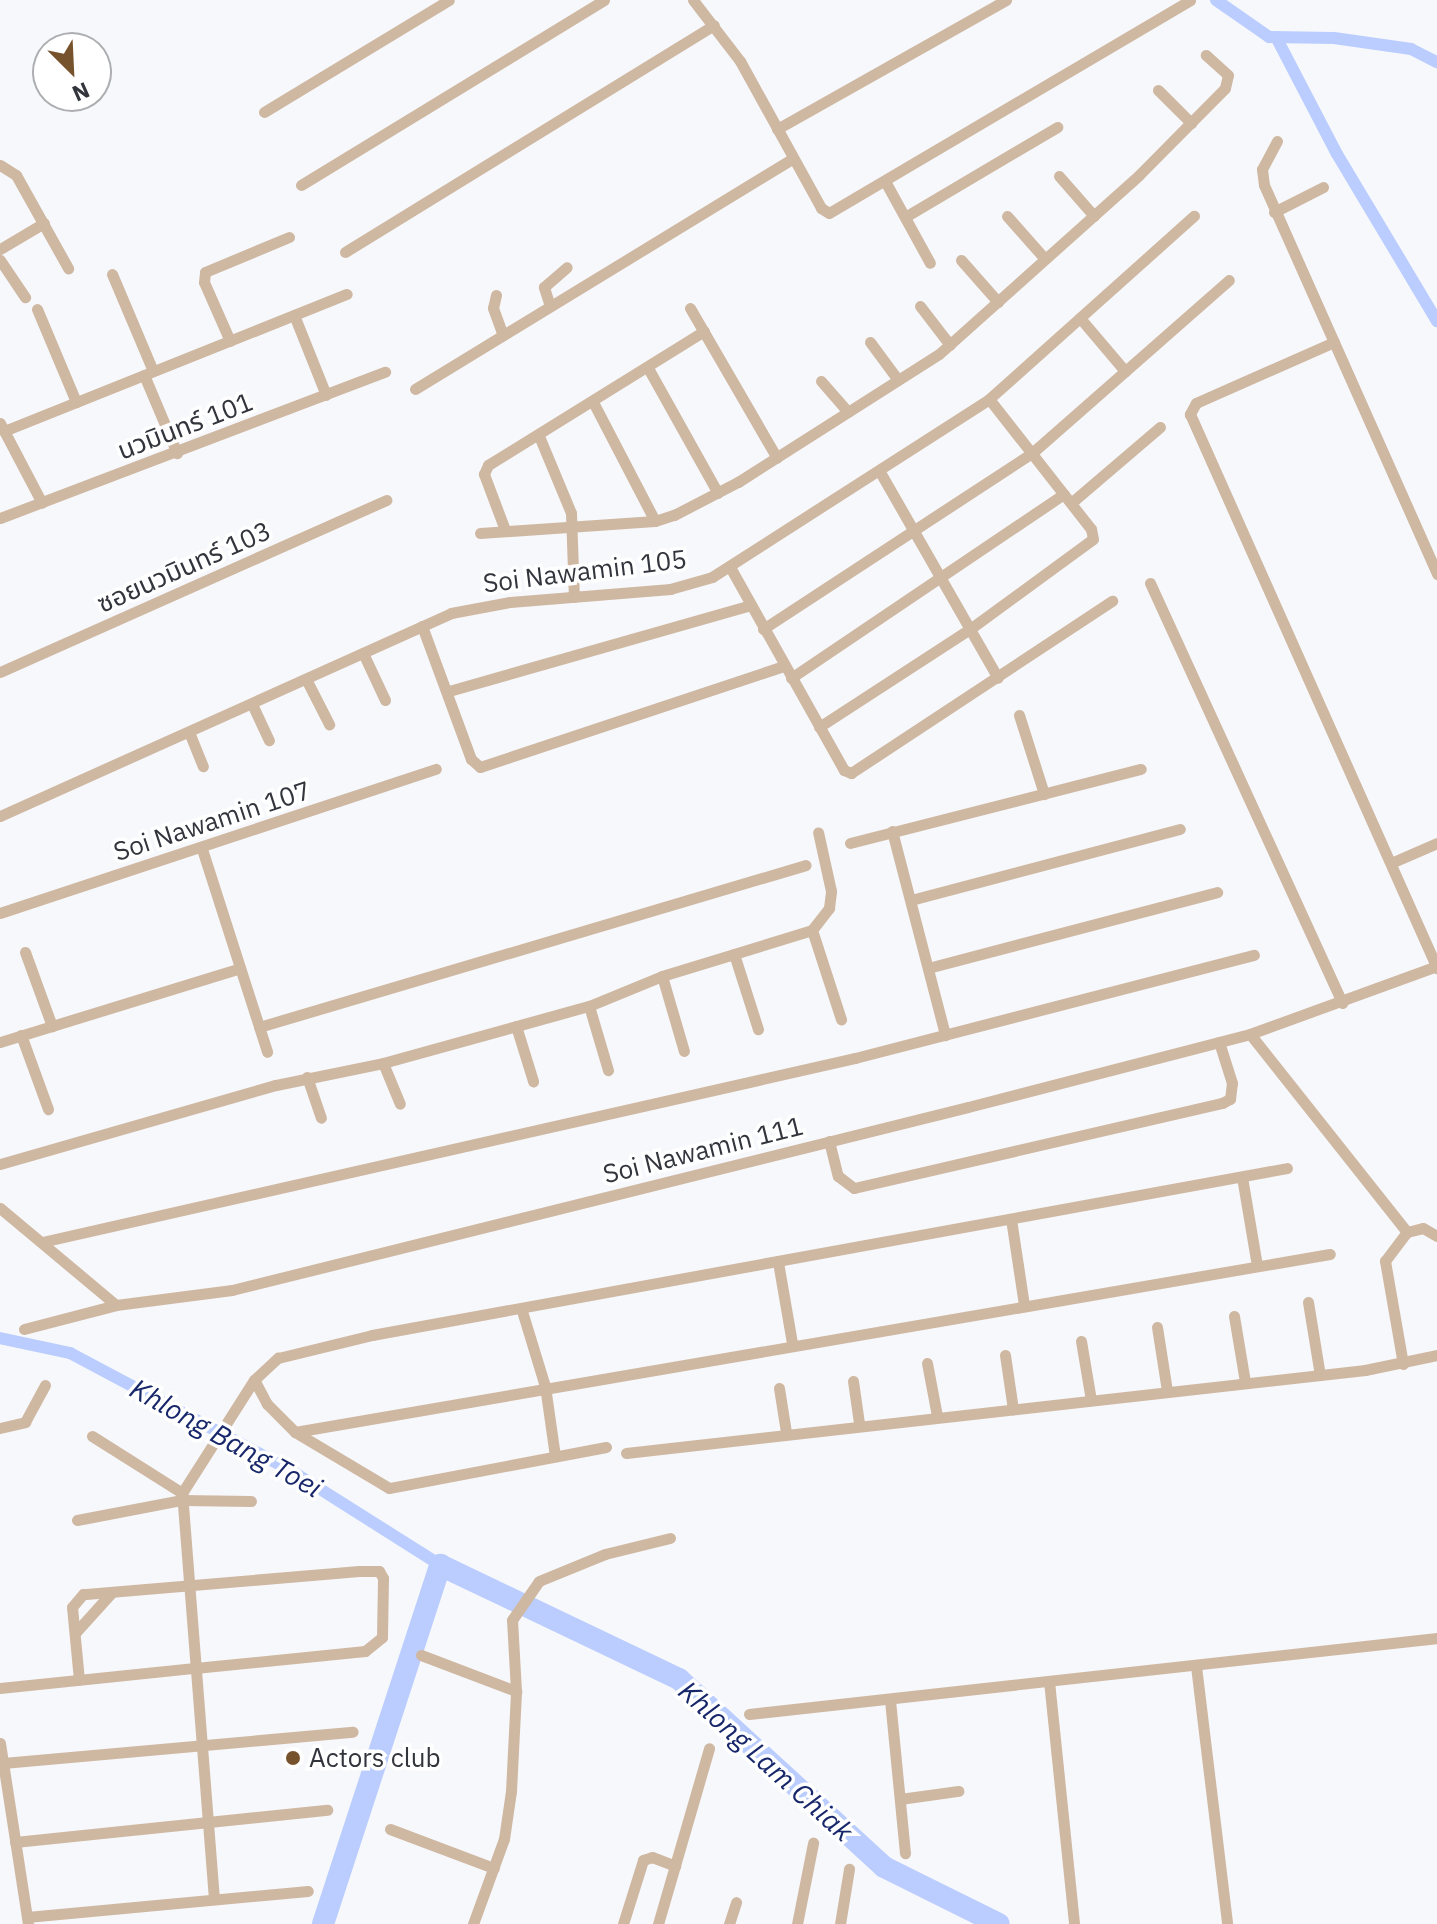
<!DOCTYPE html>
<meta charset="utf-8">
<style>
body{margin:0}
#map{position:relative;width:1437px;height:1924px;overflow:hidden;background:#f7f8fc;font-family:"IBM Plex Sans","Noto Sans Thai",sans-serif}
div>[style]{position:absolute}
[style*='--x']{left:calc(var(--x)*1px);top:calc(var(--y)*1px);width:calc(var(--w)*1px);rotate:calc(var(--a)*1deg)}
.canal>*{height:12px;margin:-6px;padding:0 6px;transform-origin:6px;border-radius:6px;background:#bacdfe}
.river>*{height:22px;margin:-11px;padding:0 11px;transform-origin:11px;border-radius:11px;background:#bacdfe}
.street>*{height:11px;margin:-5.5px;padding:0 5.5px;transform-origin:5.5px;border-radius:5.5px;background:#cfb8a2}
.dots>*{width:22px;height:22px;translate:-50% -50%;box-sizing:border-box;border:4px solid #fff;border-radius:50%}
span{translate:-50% -50%;white-space:nowrap;text-align:center;line-height:1.15;-webkit-text-stroke:7px #fff;paint-order:stroke}
.street-label{font-size:26px;color:#33353d}
.poi-label{font-size:26px;color:#33353d}
.left{translate:0 -50%;text-align:left}
.water-label{font-size:28px;color:#17276a;font-style:italic}
.north{position:absolute;left:32px;top:32px;width:80px;height:80px;box-sizing:border-box;background:#fff;border:2px solid #adaeb1;border-radius:50%;rotate:156deg;font-size:22px;font-weight:700;line-height:32px;text-align:center;color:#33353d}
.north::after{content:'';display:block;margin:auto;width:28px;height:36px;background:#77532d;clip-path:polygon(50% 0,100% 100%,50% 72%,0 100%)}
</style>
<div id="map">
<div class="canal">
<div style="--x:1216;--y:0;--w:65;--a:34.9"></div>
<div style="--x:1269;--y:37;--w:65;--a:0.9"></div>
<div style="--x:1334;--y:38;--w:78;--a:8.1"></div>
<div style="--x:1411;--y:49;--w:29;--a:27"></div>
<div style="--x:1276;--y:37;--w:132;--a:62.5"></div>
<div style="--x:1337;--y:154;--w:195;--a:59.1"></div>
<div style="--x:0;--y:1338;--w:72;--a:12.1"></div>
<div style="--x:70;--y:1353;--w:249;--a:28"></div>
<div style="--x:290;--y:1470;--w:178;--a:32.3"></div>
</div>
<div class="river">
<div style="--x:323;--y:1924;--w:378;--a:-71.9"></div>
<div style="--x:440;--y:1565;--w:265;--a:25.5"></div>
<div style="--x:679;--y:1679;--w:278;--a:42.5"></div>
<div style="--x:884;--y:1867;--w:128;--a:26.4"></div>
</div>
<div class="street">
<div style="--x:693;--y:0;--w:77;--a:52.4"></div>
<div style="--x:740;--y:61;--w:168;--a:61.1"></div>
<div style="--x:821;--y:208;--w:9;--a:32"></div>
<div style="--x:829;--y:213;--w:419;--a:-30.5"></div>
<div style="--x:1158;--y:90;--w:47;--a:45"></div>
<div style="--x:264;--y:112;--w:216;--a:-31.2"></div>
<div style="--x:777;--y:129;--w:263;--a:-29.4"></div>
<div style="--x:1277;--y:141;--w:32;--a:118"></div>
<div style="--x:1262;--y:169;--w:16;--a:83"></div>
<div style="--x:1264;--y:185;--w:426;--a:66"></div>
<div style="--x:0;--y:165;--w:19;--a:32"></div>
<div style="--x:16;--y:175;--w:107;--a:60.8"></div>
<div style="--x:1059;--y:176;--w:53;--a:48.8"></div>
<div style="--x:886;--y:183;--w:91;--a:61.2"></div>
<div style="--x:301;--y:185;--w:355;--a:-31.4"></div>
<div style="--x:1274;--y:212;--w:55;--a:-27"></div>
<div style="--x:1007;--y:216;--w:57;--a:48.5"></div>
<div style="--x:905;--y:217;--w:177;--a:-30.6"></div>
<div style="--x:0;--y:249;--w:51;--a:-30.6"></div>
<div style="--x:345;--y:252;--w:433;--a:-31.6"></div>
<div style="--x:0;--y:260;--w:45;--a:56"></div>
<div style="--x:961;--y:260;--w:56;--a:48.6"></div>
<div style="--x:112;--y:274;--w:105;--a:67.1"></div>
<div style="--x:496;--y:295;--w:13;--a:103"></div>
<div style="--x:493;--y:308;--w:29;--a:70"></div>
<div style="--x:550;--y:306;--w:20;--a:-108"></div>
<div style="--x:544;--y:287;--w:30;--a:-41"></div>
<div style="--x:920;--y:306;--w:49;--a:52.4"></div>
<div style="--x:690;--y:308;--w:173;--a:59.9"></div>
<div style="--x:37;--y:309;--w:101;--a:67.2"></div>
<div style="--x:294;--y:315;--w:86;--a:68.2"></div>
<div style="--x:1080;--y:318;--w:70;--a:49.7"></div>
<div style="--x:230;--y:341;--w:64;--a:-113.8"></div>
<div style="--x:204;--y:282;--w:10;--a:-84"></div>
<div style="--x:205;--y:272;--w:91;--a:-22.6"></div>
<div style="--x:870;--y:342;--w:47;--a:53.6"></div>
<div style="--x:1334;--y:342;--w:151;--a:156.2"></div>
<div style="--x:1196;--y:403;--w:13;--a:119"></div>
<div style="--x:1190;--y:414;--w:607;--a:65.97"></div>
<div style="--x:648;--y:368;--w:143;--a:60.8"></div>
<div style="--x:144;--y:375;--w:85;--a:67.1"></div>
<div style="--x:821;--y:381;--w:41;--a:48.9"></div>
<div style="--x:415;--y:389;--w:443;--a:-31.4"></div>
<div style="--x:593;--y:402;--w:134;--a:62.5"></div>
<div style="--x:0;--y:423;--w:90;--a:62.3"></div>
<div style="--x:4;--y:431;--w:369;--a:-21.8"></div>
<div style="--x:539;--y:436;--w:83;--a:67.4"></div>
<div style="--x:571;--y:513;--w:84;--a:88"></div>
<div style="--x:880;--y:472;--w:237;--a:60.2"></div>
<div style="--x:1071;--y:503;--w:117;--a:-40.5"></div>
<div style="--x:0;--y:518;--w:412;--a:-20.8"></div>
<div style="--x:505;--y:530;--w:60;--a:-110.6"></div>
<div style="--x:484;--y:474;--w:10;--a:-66"></div>
<div style="--x:488;--y:465;--w:254;--a:-31.8"></div>
<div style="--x:480;--y:533;--w:175;--a:-3.9"></div>
<div style="--x:655;--y:521;--w:20;--a:-18"></div>
<div style="--x:674;--y:515;--w:72;--a:-27.3"></div>
<div style="--x:738;--y:482;--w:238;--a:-32.5"></div>
<div style="--x:939;--y:354;--w:268;--a:-41.8"></div>
<div style="--x:1139;--y:175;--w:122;--a:-45.3"></div>
<div style="--x:1225;--y:88;--w:13;--a:-77"></div>
<div style="--x:1228;--y:75;--w:30;--a:-138"></div>
<div style="--x:730;--y:567;--w:233;--a:60.7"></div>
<div style="--x:844;--y:770;--w:8;--a:23"></div>
<div style="--x:851;--y:773;--w:313;--a:-33.4"></div>
<div style="--x:1150;--y:583;--w:462;--a:65.4"></div>
<div style="--x:422;--y:626;--w:142;--a:69.8"></div>
<div style="--x:471;--y:759;--w:12;--a:42"></div>
<div style="--x:480;--y:767;--w:320;--a:-18.4"></div>
<div style="--x:763;--y:629;--w:321;--a:-33.2"></div>
<div style="--x:1032;--y:453;--w:262;--a:-41.3"></div>
<div style="--x:363;--y:653;--w:52;--a:64.9"></div>
<div style="--x:0;--y:672;--w:423;--a:-24"></div>
<div style="--x:791;--y:678;--w:329;--a:-34"></div>
<div style="--x:306;--y:679;--w:51;--a:62.9"></div>
<div style="--x:449;--y:691;--w:314;--a:-15.9"></div>
<div style="--x:252;--y:704;--w:40;--a:65"></div>
<div style="--x:1019;--y:715;--w:83;--a:72.4"></div>
<div style="--x:819;--y:727;--w:180;--a:-33"></div>
<div style="--x:970;--y:629;--w:152;--a:-36.2"></div>
<div style="--x:1093;--y:539;--w:10;--a:-101"></div>
<div style="--x:1091;--y:529;--w:165;--a:-128.1"></div>
<div style="--x:189;--y:732;--w:37;--a:68"></div>
<div style="--x:0;--y:816;--w:495;--a:-24.2"></div>
<div style="--x:451;--y:613;--w:60;--a:-10.6"></div>
<div style="--x:510;--y:602;--w:161;--a:-4.6"></div>
<div style="--x:670;--y:589;--w:44;--a:-15.9"></div>
<div style="--x:712;--y:577;--w:329;--a:-32.7"></div>
<div style="--x:989;--y:399;--w:275;--a:-41.8"></div>
<div style="--x:892;--y:831;--w:211;--a:75.4"></div>
<div style="--x:850;--y:843;--w:300;--a:-14.3"></div>
<div style="--x:202;--y:849;--w:213;--a:72.2"></div>
<div style="--x:1391;--y:863;--w:50;--a:-23.5"></div>
<div style="--x:911;--y:900;--w:278;--a:-14.8"></div>
<div style="--x:0;--y:913;--w:459;--a:-18.3"></div>
<div style="--x:812;--y:930;--w:94;--a:72"></div>
<div style="--x:25;--y:952;--w:79;--a:70"></div>
<div style="--x:734;--y:954;--w:79;--a:72.3"></div>
<div style="--x:928;--y:968;--w:299;--a:-14.7"></div>
<div style="--x:662;--y:976;--w:78;--a:73.7"></div>
<div style="--x:589;--y:1006;--w:67;--a:73.5"></div>
<div style="--x:516;--y:1026;--w:58;--a:72.8"></div>
<div style="--x:259;--y:1027;--w:570;--a:-16.5"></div>
<div style="--x:1250;--y:1034;--w:253;--a:51.6"></div>
<div style="--x:21;--y:1035;--w:79;--a:70"></div>
<div style="--x:0;--y:1042;--w:251;--a:-17.1"></div>
<div style="--x:383;--y:1063;--w:44;--a:67.5"></div>
<div style="--x:307;--y:1077;--w:43;--a:71.1"></div>
<div style="--x:829;--y:1141;--w:36;--a:76"></div>
<div style="--x:838;--y:1176;--w:20;--a:37"></div>
<div style="--x:854;--y:1188;--w:378;--a:-13"></div>
<div style="--x:1222;--y:1103;--w:9;--a:-27"></div>
<div style="--x:1230;--y:1099;--w:16;--a:-83"></div>
<div style="--x:1232;--y:1083;--w:43;--a:-107.6"></div>
<div style="--x:0;--y:1164;--w:287;--a:-16"></div>
<div style="--x:276;--y:1085;--w:109;--a:-11.6"></div>
<div style="--x:383;--y:1063;--w:214;--a:-15.5"></div>
<div style="--x:589;--y:1006;--w:79;--a:-22.3"></div>
<div style="--x:662;--y:976;--w:157;--a:-17"></div>
<div style="--x:812;--y:930;--w:28;--a:-52"></div>
<div style="--x:829;--y:908;--w:17;--a:-83"></div>
<div style="--x:831;--y:891;--w:60;--a:-102.4"></div>
<div style="--x:1242;--y:1177;--w:90;--a:80.4"></div>
<div style="--x:0;--y:1208;--w:151;--a:39.9"></div>
<div style="--x:1011;--y:1219;--w:87;--a:81.4"></div>
<div style="--x:42;--y:1242;--w:834;--a:-12.75"></div>
<div style="--x:855;--y:1058;--w:412;--a:-14.5"></div>
<div style="--x:778;--y:1262;--w:82;--a:80.2"></div>
<div style="--x:1308;--y:1302;--w:74;--a:80.7"></div>
<div style="--x:522;--y:1311;--w:78;--a:73"></div>
<div style="--x:545;--y:1386;--w:71;--a:81.9"></div>
<div style="--x:1234;--y:1316;--w:67;--a:80.5"></div>
<div style="--x:1157;--y:1327;--w:65;--a:81.1"></div>
<div style="--x:24;--y:1329;--w:95;--a:-14.6"></div>
<div style="--x:116;--y:1305;--w:117;--a:-7.4"></div>
<div style="--x:232;--y:1290;--w:758;--a:-13.96"></div>
<div style="--x:968;--y:1107;--w:291;--a:-14.5"></div>
<div style="--x:1250;--y:1034;--w:199;--a:-20"></div>
<div style="--x:1081;--y:1341;--w:60;--a:80.4"></div>
<div style="--x:1005;--y:1355;--w:55;--a:81.6"></div>
<div style="--x:927;--y:1363;--w:54;--a:79.3"></div>
<div style="--x:1403;--y:1364;--w:105;--a:-99.9"></div>
<div style="--x:1385;--y:1261;--w:36;--a:-53"></div>
<div style="--x:1407;--y:1232;--w:16;--a:-14"></div>
<div style="--x:1423;--y:1228;--w:16;--a:30"></div>
<div style="--x:853;--y:1381;--w:42;--a:81.9"></div>
<div style="--x:779;--y:1388;--w:45;--a:81"></div>
<div style="--x:0;--y:1428;--w:26;--a:-13"></div>
<div style="--x:25;--y:1422;--w:42;--a:-61.6"></div>
<div style="--x:295;--y:1432;--w:1050;--a:-9.76"></div>
<div style="--x:92;--y:1436;--w:107;--a:32.3"></div>
<div style="--x:606;--y:1447;--w:221;--a:169.3"></div>
<div style="--x:389;--y:1488;--w:109;--a:-149.2"></div>
<div style="--x:295;--y:1432;--w:40;--a:-135"></div>
<div style="--x:267;--y:1404;--w:27;--a:-118"></div>
<div style="--x:254;--y:1380;--w:33;--a:-43"></div>
<div style="--x:278;--y:1358;--w:97;--a:-13.7"></div>
<div style="--x:372;--y:1335;--w:930;--a:-10.34"></div>
<div style="--x:626;--y:1453;--w:744;--a:-6.41"></div>
<div style="--x:1365;--y:1370;--w:74;--a:-11.8"></div>
<div style="--x:77;--y:1520;--w:107;--a:-10.8"></div>
<div style="--x:182;--y:1500;--w:69;--a:0.8"></div>
<div style="--x:75;--y:1633;--w:55;--a:-47.9"></div>
<div style="--x:421;--y:1655;--w:102;--a:20.8"></div>
<div style="--x:1196;--y:1666;--w:260;--a:83.1"></div>
<div style="--x:1049;--y:1681;--w:243;--a:84.1"></div>
<div style="--x:0;--y:1688;--w:196;--a:-5.9"></div>
<div style="--x:195;--y:1668;--w:171;--a:-5.7"></div>
<div style="--x:365;--y:1651;--w:22;--a:-39"></div>
<div style="--x:382;--y:1637;--w:59;--a:-89"></div>
<div style="--x:383;--y:1578;--w:8;--a:-120"></div>
<div style="--x:379;--y:1571;--w:20;--a:180"></div>
<div style="--x:359;--y:1571;--w:277;--a:175.2"></div>
<div style="--x:83;--y:1594;--w:17;--a:130"></div>
<div style="--x:72;--y:1607;--w:73;--a:84.5"></div>
<div style="--x:890;--y:1700;--w:154;--a:84.4"></div>
<div style="--x:749;--y:1714;--w:692;--a:-6.3"></div>
<div style="--x:0;--y:1743;--w:182;--a:81.2"></div>
<div style="--x:3;--y:1763;--w:351;--a:-5.1"></div>
<div style="--x:900;--y:1799;--w:59;--a:-7.9"></div>
<div style="--x:390;--y:1829;--w:111;--a:20.6"></div>
<div style="--x:15;--y:1842;--w:314;--a:-5.9"></div>
<div style="--x:214;--y:1899;--w:407;--a:-94.5"></div>
<div style="--x:182;--y:1493;--w:134;--a:-57.5"></div>
<div style="--x:27;--y:1917;--w:282;--a:-5.3"></div>
<div style="--x:473;--y:1924;--w:90;--a:-70"></div>
<div style="--x:504;--y:1839;--w:49;--a:-81.7"></div>
<div style="--x:511;--y:1791;--w:100;--a:-87.1"></div>
<div style="--x:516;--y:1691;--w:71;--a:-93.2"></div>
<div style="--x:512;--y:1620;--w:47;--a:-55.3"></div>
<div style="--x:539;--y:1581;--w:71;--a:-22.2"></div>
<div style="--x:605;--y:1554;--w:67;--a:-13.8"></div>
<div style="--x:623;--y:1924;--w:67;--a:-72.6"></div>
<div style="--x:643;--y:1860;--w:9;--a:-18"></div>
<div style="--x:652;--y:1857;--w:25;--a:21"></div>
<div style="--x:658;--y:1924;--w:183;--a:-73.8"></div>
<div style="--x:729;--y:1924;--w:23;--a:-72"></div>
<div style="--x:797;--y:1924;--w:83;--a:-78.8"></div>
<div style="--x:840;--y:1924;--w:56;--a:-80.7"></div>
</div>
<div class="dots">
<div style="left:293px;top:1758px;background:#77532d"></div>
</div>
<div class="street-label">
<span style="left:185px;top:426px;rotate:-21deg">นวมินทร์ 101</span>
<span style="left:184px;top:567px;rotate:-24deg">ซอยนวมินทร์ 103</span>
<span style="left:585px;top:571px;rotate:-7deg">Soi Nawamin 105</span>
<span style="left:212px;top:821px;rotate:-18deg">Soi Nawamin 107</span>
<span style="left:703px;top:1150px;rotate:-14deg">Soi Nawamin 111</span>
</div>
<div class="poi-label">
<span class="left" style="left:309px;top:1758px">Actors club</span>
</div>
<div class="water-label">
<span style="left:226px;top:1438px;rotate:29deg">Khlong Bang Toei</span>
<span style="left:766px;top:1761px;rotate:42deg">Khlong Lam Chiak</span>
</div>
<div class="north">N</div>
</div>
